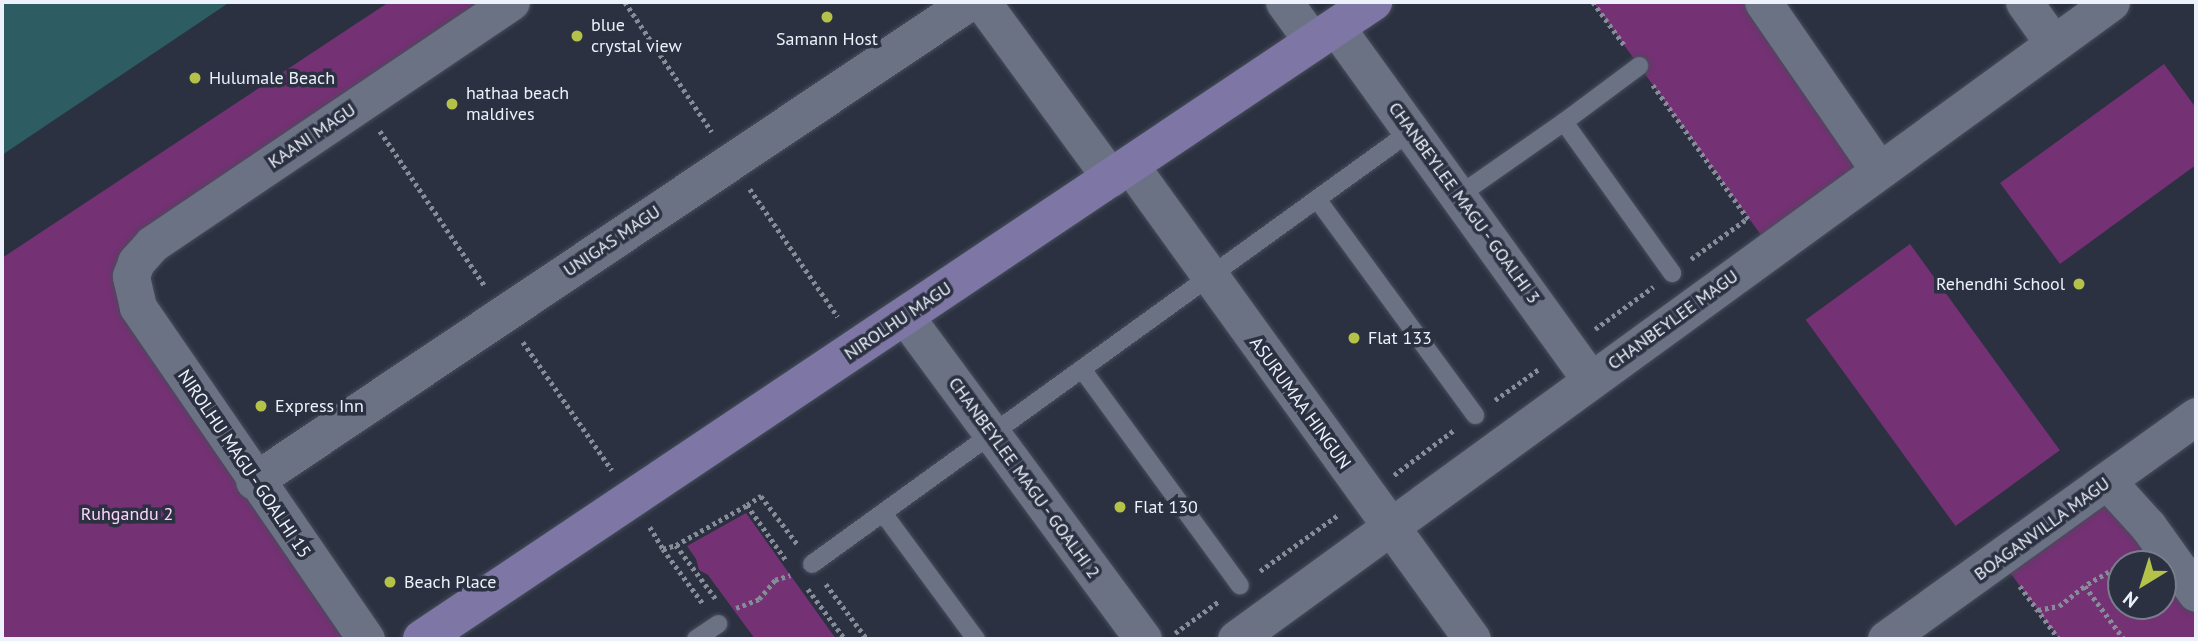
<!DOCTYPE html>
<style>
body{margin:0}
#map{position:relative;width:2198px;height:641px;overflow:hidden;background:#2b3141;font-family:"PT Sans",sans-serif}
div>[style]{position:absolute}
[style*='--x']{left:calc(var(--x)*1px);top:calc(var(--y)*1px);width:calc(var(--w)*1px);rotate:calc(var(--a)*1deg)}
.green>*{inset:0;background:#743173;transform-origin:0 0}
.water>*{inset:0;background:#2d5c62}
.path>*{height:4.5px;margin-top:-2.25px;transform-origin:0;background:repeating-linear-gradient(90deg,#878c99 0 3.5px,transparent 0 7px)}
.roads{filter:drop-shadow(0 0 2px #474d5a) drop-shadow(0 0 2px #474d5a)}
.lane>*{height:18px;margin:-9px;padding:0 9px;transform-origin:9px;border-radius:9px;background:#6a7283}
.street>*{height:37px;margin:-18.5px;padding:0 18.5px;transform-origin:18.5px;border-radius:18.5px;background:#6a7283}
.secondary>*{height:38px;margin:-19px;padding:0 19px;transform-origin:19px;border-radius:19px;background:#7e77a5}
.dots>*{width:19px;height:19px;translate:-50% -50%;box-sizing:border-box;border:4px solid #2b3141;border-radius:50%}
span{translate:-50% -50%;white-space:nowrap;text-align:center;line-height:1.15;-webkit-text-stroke:7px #2b3141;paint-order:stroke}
.poi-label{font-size:18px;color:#edf1fc}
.left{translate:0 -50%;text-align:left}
.right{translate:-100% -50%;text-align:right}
.street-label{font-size:18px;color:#edf1fc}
.park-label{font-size:18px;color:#fdd6fa}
.frame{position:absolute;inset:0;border:4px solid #edf1fc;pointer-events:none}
.north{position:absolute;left:2107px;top:550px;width:70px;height:70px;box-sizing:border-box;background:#2b3141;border:2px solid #797e8c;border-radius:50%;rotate:218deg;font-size:19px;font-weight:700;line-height:28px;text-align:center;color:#edf1fc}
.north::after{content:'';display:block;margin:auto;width:24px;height:32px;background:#b5c24a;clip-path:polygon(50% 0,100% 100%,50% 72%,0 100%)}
</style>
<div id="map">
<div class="green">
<div style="clip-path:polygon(389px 2px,511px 2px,131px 276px,362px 639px,2px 639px,2px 258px)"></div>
<div style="clip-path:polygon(1593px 2px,1763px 2px,1879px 170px,1771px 249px)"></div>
<div style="clip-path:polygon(2164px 64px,2196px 108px,2196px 165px,2060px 264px,2000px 183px)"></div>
<div style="left:1910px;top:244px;width:255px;height:129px;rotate:54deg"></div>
<div style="clip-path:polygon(evenodd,2107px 481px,2196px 593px,2196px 639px,2059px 639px,2000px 559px,2107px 481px,2121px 564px,2163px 564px,2163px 606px,2121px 606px,2121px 564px)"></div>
<div style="clip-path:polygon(746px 513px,836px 639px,837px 639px,755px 639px,708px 575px,699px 570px,696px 559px,687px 546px)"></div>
</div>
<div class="water">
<div style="clip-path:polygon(2px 2px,230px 2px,2px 155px)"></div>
</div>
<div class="path">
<div style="--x:625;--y:2;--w:156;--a:56.2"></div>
<div style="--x:1593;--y:2;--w:54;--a:54"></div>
<div style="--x:1653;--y:85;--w:166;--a:54.6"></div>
<div style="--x:380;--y:131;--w:187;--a:55.9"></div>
<div style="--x:750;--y:189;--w:155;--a:55.5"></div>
<div style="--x:1691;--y:259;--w:70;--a:-35.7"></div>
<div style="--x:1595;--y:329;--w:72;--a:-35.9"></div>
<div style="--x:523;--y:342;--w:156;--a:55.2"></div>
<div style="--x:1495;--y:400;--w:54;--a:-35.2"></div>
<div style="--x:1394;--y:475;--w:75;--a:-36.9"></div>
<div style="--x:747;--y:505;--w:17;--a:-33"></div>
<div style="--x:761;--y:496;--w:61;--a:52.9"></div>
<div style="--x:650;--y:527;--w:26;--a:59"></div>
<div style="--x:663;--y:549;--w:14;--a:-17"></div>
<div style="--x:676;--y:545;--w:67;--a:53.5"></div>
<div style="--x:676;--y:545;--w:81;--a:-29.4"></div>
<div style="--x:747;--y:505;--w:67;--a:54.7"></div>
<div style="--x:663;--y:549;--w:69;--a:53.8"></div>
<div style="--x:2121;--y:565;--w:42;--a:149.7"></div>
<div style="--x:2085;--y:586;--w:66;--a:53.7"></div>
<div style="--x:1260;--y:571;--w:96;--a:-35.7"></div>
<div style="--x:826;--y:584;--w:69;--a:53.3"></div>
<div style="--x:2020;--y:586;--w:66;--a:53.7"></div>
<div style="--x:808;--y:589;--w:62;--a:53.5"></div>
<div style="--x:736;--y:608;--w:25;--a:-21"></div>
<div style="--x:759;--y:599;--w:25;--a:-50"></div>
<div style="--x:775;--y:580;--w:16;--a:-18"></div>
<div style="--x:2038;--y:610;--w:21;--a:-11"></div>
<div style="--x:2059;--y:606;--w:33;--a:-38"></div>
<div style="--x:1175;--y:633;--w:54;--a:-36"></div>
</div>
<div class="roads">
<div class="lane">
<div style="--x:1564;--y:122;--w:94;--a:-36.7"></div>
<div style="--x:1458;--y:196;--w:129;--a:-34.9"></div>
<div style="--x:1564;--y:122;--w:186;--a:54.4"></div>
<div style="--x:1317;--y:199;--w:268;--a:53.8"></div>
<div style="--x:1082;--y:369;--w:268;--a:53.9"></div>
<div style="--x:883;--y:513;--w:157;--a:53.6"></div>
<div style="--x:812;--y:564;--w:739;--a:-35.86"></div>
<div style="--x:696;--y:639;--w:27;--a:-34"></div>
</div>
<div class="street">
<div style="--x:982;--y:2;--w:218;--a:53.8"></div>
<div style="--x:1284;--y:2;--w:49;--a:54.1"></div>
<div style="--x:1763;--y:2;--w:204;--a:55.4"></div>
<div style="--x:2024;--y:2;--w:50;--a:54.7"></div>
<div style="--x:1336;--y:27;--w:435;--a:54.2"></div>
<div style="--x:1130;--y:165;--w:584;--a:54.19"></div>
<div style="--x:905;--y:316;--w:401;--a:53.6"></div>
<div style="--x:254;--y:481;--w:861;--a:-33.82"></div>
<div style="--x:2107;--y:481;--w:61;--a:47.7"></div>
<div style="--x:2148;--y:526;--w:82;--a:54.4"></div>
<div style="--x:366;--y:639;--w:403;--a:-124.5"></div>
<div style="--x:138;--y:307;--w:32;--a:-103"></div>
<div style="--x:131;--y:276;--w:15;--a:-70"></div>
<div style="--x:136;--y:262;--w:24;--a:-48"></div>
<div style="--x:152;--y:244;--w:433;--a:-34"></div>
<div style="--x:1236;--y:639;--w:1082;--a:-36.05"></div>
<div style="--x:1886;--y:639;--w:382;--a:-35.7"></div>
</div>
<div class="secondary">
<div style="--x:422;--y:639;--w:1145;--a:-33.82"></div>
</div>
</div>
<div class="dots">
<div style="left:827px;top:17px;background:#b5c24a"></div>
<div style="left:577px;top:36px;background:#b5c24a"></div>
<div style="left:195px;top:78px;background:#b5c24a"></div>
<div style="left:452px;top:104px;background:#b5c24a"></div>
<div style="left:2079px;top:284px;background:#b5c24a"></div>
<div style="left:1354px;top:338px;background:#b5c24a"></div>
<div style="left:261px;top:406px;background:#b5c24a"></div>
<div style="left:1120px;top:507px;background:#b5c24a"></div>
<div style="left:390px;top:582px;background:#b5c24a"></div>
</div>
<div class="poi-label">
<span class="left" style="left:591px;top:36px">blue<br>crystal view</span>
<span style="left:827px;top:39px">Samann Host</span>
<span class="left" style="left:209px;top:78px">Hulumale Beach</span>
<span class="left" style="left:466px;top:104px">hathaa beach<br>maldives</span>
<span class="right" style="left:2065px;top:284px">Rehendhi School</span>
<span class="left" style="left:1368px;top:338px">Flat 133</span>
<span class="left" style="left:275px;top:406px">Express Inn</span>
<span class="left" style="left:1134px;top:507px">Flat 130</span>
<span class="left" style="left:404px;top:582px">Beach Place</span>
</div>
<div class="street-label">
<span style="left:312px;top:136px;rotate:-34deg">KAANI MAGU</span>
<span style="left:1464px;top:203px;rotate:54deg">CHANBEYLEE MAGU - GOALHI 3</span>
<span style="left:612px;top:241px;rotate:-34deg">UNIGAS MAGU</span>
<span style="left:1673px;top:320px;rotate:-36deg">CHANBEYLEE MAGU</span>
<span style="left:898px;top:321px;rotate:-34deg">NIROLHU MAGU</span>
<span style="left:1300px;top:403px;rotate:54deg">ASURUMAA HINGUN</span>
<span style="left:244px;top:464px;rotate:56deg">NIROLHU MAGU - GOALHI 15</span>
<span style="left:1024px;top:478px;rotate:54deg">CHANBEYLEE MAGU - GOALHI 2</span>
<span style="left:2042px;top:529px;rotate:-36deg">BOAGANVILLA MAGU</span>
</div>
<div class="park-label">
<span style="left:127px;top:514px">Ruhgandu 2</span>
</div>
<div class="frame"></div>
<div class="north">N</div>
</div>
